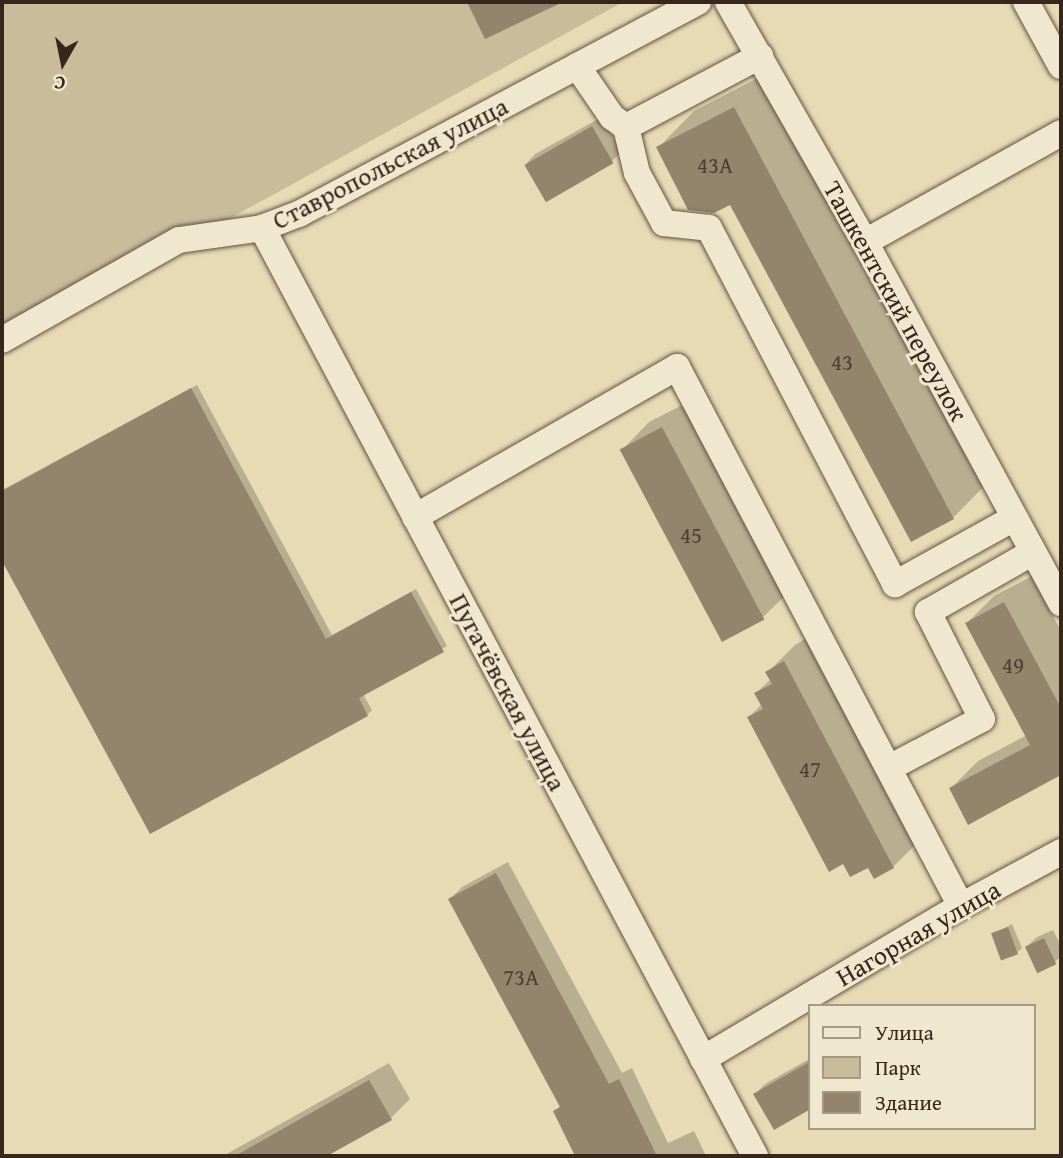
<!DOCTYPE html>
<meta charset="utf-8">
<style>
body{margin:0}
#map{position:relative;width:1063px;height:1158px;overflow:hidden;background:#e7dbb5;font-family:"Gentium Book Plus",serif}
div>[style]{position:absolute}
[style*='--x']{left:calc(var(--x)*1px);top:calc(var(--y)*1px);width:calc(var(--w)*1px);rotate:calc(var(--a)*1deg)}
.green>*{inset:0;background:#c9bc9b}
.shadow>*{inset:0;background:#0003}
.building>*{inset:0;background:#93846c;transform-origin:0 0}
.roads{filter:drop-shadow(0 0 2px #645242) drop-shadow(0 0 2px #645242)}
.minor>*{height:26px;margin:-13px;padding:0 13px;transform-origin:13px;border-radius:13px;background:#efe8cf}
span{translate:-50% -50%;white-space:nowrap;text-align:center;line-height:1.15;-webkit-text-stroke:6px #efe8cf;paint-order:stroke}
.number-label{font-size:23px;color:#4f3d30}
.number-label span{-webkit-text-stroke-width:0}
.street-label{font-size:26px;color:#38251c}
.frame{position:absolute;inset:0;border:4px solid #38251c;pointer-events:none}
.legend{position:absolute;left:808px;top:1004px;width:228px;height:126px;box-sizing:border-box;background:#efe8cf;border:2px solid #a69a87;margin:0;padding:9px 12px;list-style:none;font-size:21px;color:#38251c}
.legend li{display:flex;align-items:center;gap:14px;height:35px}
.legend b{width:35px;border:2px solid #a69a87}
.north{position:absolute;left:28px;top:28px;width:70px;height:70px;-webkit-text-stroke:5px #efe8cf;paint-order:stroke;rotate:189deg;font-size:19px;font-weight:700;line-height:28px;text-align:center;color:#38251c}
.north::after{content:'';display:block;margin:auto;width:24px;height:32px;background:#38251c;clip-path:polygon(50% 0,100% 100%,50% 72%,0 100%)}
</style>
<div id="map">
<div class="green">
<div style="clip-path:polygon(2px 2px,623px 2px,2px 344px)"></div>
</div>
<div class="shadow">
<div style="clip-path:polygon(771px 71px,989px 481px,953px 518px,731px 202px,658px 148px,694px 111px)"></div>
<div style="clip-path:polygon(602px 117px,621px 152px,612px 161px,526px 164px,535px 154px)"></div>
<div style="clip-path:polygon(197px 385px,332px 635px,416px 589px,447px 646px,363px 694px,372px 710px,367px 715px,150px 832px,2px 557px,2px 490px)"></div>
<div style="clip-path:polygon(690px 401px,790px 591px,762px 618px,722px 640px,622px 450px,649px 422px)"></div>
<div style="clip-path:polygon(1032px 576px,1061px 631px,1061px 773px,969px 822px,951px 788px,978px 761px,1027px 735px,967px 623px,994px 596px)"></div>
<div style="clip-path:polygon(812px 635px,920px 840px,893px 867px,868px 865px,749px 717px,762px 704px,756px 693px,771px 679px,768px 672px,795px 645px)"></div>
<div style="clip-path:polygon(508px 862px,622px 1073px,632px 1068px,668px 1143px,694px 1131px,706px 1156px,576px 1156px,555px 1111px,561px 1105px,450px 899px,462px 887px)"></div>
<div style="clip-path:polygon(1012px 924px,1022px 948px,1017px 953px,993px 935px)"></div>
<div style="clip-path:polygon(1053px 930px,1061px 946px,1061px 956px,1055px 962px,1027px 946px,1037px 937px)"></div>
<div style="clip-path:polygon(809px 1059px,809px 1108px,774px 1128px,755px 1094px,765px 1084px)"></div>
<div style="clip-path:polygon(389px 1063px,410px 1099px,391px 1118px,323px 1156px,223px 1156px)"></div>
</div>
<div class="building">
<div style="clip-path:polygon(467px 2px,563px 2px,485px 39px)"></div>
<div style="clip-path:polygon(734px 107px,954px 519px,911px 542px,730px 205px,714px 213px,688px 210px,656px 147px)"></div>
<div style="left:592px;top:126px;width:43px;height:78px;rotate:60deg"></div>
<div style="clip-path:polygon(191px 388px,326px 639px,411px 592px,444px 652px,359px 698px,368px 716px,150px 834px,2px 561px,2px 491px)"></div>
<div style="left:662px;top:427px;width:218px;height:48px;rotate:62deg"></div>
<div style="clip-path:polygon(1004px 602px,1061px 708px,1061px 775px,968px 825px,949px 788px,1030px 745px,965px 623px)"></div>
<div style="clip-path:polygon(784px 661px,894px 868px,874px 879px,868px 868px,850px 877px,843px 864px,829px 872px,747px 717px,763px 709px,754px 693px,772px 684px,765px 672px)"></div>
<div style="clip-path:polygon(496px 873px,609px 1084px,619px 1079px,657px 1156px,575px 1156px,553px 1111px,560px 1107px,448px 899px)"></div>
<div style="left:1008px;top:927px;width:29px;height:18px;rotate:70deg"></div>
<div style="left:1044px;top:938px;width:29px;height:21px;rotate:65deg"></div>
<div style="clip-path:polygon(809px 1062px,809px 1110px,774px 1130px,753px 1094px)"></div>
<div style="clip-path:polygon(369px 1080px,392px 1120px,327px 1156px,235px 1156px)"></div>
</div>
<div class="roads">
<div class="minor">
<div style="--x:728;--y:2;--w:276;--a:60.3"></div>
<div style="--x:865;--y:242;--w:411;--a:61.5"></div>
<div style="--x:1026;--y:2;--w:73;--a:61.3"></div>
<div style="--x:577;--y:66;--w:62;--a:55.5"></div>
<div style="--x:612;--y:117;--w:17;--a:36"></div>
<div style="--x:626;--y:127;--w:47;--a:76.6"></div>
<div style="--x:637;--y:173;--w:57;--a:61.6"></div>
<div style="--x:664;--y:223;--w:45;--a:6.3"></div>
<div style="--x:709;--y:228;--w:402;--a:62.4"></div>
<div style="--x:895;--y:584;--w:136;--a:-29"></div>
<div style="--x:626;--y:127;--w:152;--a:-27.9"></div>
<div style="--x:262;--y:228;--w:1051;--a:62.02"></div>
<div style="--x:865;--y:242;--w:224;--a:-29.1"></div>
<div style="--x:2;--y:340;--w:203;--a:-29.5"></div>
<div style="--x:179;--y:240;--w:84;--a:-8.2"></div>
<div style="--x:262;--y:228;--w:40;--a:-21"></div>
<div style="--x:299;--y:214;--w:452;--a:-28"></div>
<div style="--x:415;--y:517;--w:302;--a:-29.8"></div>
<div style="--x:677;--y:367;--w:609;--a:62.22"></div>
<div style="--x:889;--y:768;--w:105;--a:-27.8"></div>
<div style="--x:982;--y:719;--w:120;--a:-116.8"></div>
<div style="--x:928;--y:612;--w:121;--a:-29.7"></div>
<div style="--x:703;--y:1059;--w:300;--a:-30.7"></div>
<div style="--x:961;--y:906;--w:114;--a:-28.4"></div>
</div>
</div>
<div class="number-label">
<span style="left:715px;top:165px">43А</span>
<span style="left:842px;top:362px">43</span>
<span style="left:691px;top:535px">45</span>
<span style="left:1013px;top:665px">49</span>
<span style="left:810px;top:769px">47</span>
<span style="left:521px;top:977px">73А</span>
</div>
<div class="street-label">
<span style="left:390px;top:163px;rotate:-27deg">Ставропольская улица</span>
<span style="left:896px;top:301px;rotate:61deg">Ташкентский переулок</span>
<span style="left:508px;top:692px;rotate:62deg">Пугачёвская улица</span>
<span style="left:918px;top:933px;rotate:-30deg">Нагорная улица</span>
</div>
<div class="frame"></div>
<ul class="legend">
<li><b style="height:9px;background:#efe8cf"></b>Улица</li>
<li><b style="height:19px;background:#c9bc9b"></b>Парк</li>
<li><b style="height:19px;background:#93846c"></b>Здание</li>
</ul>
<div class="north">С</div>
</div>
